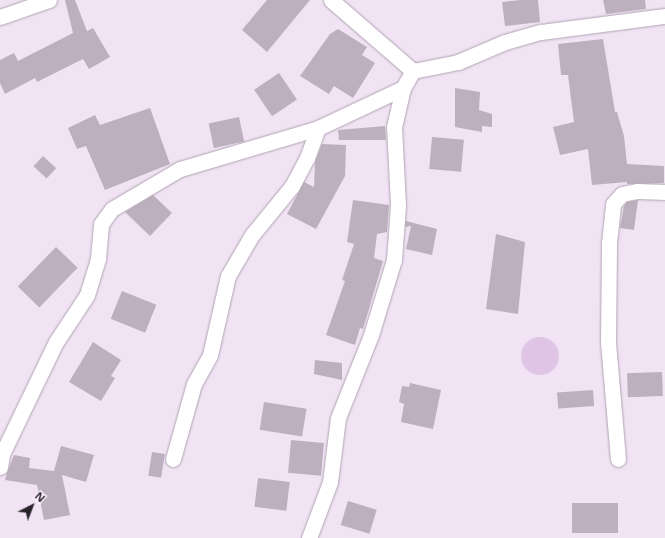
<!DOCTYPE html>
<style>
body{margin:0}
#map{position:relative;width:665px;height:538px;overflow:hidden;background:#f1e3f4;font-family:"Noto Sans",sans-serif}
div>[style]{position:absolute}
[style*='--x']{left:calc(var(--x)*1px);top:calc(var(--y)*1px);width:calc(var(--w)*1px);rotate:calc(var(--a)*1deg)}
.green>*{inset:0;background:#e0c4e5}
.round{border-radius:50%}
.building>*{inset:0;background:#bcafbe;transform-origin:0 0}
.roads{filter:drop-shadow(0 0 1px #b0a3b2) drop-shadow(0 0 1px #b0a3b2)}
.street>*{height:15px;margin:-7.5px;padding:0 7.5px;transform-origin:7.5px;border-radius:7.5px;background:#fff}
span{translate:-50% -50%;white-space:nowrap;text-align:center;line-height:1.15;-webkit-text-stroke:4px #fdf2ff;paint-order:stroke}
.north{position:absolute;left:12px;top:486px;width:40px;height:40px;-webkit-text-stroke:3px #fdf2ff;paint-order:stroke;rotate:42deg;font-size:11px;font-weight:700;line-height:16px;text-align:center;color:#282329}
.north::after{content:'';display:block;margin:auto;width:14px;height:18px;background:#282329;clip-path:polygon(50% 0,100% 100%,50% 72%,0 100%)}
</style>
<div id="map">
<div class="green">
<div class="round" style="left:521px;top:337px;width:38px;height:38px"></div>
</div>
<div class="building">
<div style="clip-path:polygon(65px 0,75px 0,87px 31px,93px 28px,110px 57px,89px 69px,83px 59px,37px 82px,35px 78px,5px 94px,0 83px,0 60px,14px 53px,18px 61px,73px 33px)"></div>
<div style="clip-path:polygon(267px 0,310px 0,267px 52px,242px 30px)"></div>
<div style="clip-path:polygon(521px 0,538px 0,540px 22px,505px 26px,502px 2px)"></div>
<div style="clip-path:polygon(603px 0,645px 0,646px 9px,606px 14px)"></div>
<div style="clip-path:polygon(338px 29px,367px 47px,362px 55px,375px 63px,353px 98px,334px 86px,329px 94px,300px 76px,330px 34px)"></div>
<div style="clip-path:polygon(603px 39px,615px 112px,617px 112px,624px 136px,627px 164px,664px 166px,664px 183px,627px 184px,627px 182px,592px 185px,588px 149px,560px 155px,553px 127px,574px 122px,568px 75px,561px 75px,558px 44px)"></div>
<div style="left:279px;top:73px;width:32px;height:30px;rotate:56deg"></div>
<div style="clip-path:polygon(455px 88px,480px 92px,479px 110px,492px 114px,492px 127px,482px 126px,482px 132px,455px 127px)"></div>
<div style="clip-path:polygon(150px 108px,170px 164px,105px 190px,86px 146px,77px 149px,68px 128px,95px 115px,100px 125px)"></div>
<div style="left:239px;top:117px;width:25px;height:31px;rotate:78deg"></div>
<div style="clip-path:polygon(385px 126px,386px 140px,339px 140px,338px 130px)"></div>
<div style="left:432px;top:137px;width:32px;height:32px;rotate:5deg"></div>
<div style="clip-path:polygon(322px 144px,346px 145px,345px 176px,316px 229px,287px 214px,304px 182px,314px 187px,315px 162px)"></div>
<div style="left:43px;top:156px;width:18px;height:14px;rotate:43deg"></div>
<div style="clip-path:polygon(153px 195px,172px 213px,150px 236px,125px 212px)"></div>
<div style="clip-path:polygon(353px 200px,389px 205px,387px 232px,377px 234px,374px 258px,383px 261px,363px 329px,360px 328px,355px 345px,326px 335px,345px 281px,342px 280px,354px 244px,347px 242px)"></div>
<div style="clip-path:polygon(638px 200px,634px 230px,620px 228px,624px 206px,627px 202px)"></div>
<div style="clip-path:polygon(406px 221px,437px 229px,432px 255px,406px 249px,411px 226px,405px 227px)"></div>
<div style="clip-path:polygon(496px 234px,525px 242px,518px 314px,486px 309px)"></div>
<div style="left:56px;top:247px;width:30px;height:55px;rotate:44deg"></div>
<div style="left:122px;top:291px;width:37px;height:30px;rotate:22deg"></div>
<div style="clip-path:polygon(93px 342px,121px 360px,111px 376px,115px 378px,101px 401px,69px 382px)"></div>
<div style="clip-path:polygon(315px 360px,342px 363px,342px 380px,314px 374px)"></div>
<div style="left:662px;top:372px;width:24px;height:35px;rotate:88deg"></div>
<div style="clip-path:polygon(410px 383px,441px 390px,433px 429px,401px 422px,404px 404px,399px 402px,402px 386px,409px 387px)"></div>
<div style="left:593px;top:390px;width:16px;height:36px;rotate:86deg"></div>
<div style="left:264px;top:402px;width:43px;height:28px;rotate:9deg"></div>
<div style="left:291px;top:440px;width:33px;height:33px;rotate:5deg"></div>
<div style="clip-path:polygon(61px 446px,94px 455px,86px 482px,62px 475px,70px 515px,44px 520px,37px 485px,5px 480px,7px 473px,14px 455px,30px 458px,29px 468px,54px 471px)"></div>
<div style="left:152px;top:452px;width:13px;height:24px;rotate:9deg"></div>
<div style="left:258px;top:478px;width:32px;height:29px;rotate:7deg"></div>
<div style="left:348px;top:501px;width:30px;height:25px;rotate:17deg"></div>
<div style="left:618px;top:503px;width:30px;height:46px;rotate:90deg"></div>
</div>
<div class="roads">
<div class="street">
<div style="--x:331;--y:0;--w:108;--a:40.9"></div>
<div style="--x:413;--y:71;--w:46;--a:-11.3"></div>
<div style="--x:458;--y:62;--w:51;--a:-23.1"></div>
<div style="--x:505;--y:42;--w:37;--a:-16"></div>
<div style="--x:541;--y:32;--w:125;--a:-7.4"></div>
<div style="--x:0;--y:17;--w:52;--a:-19.1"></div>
<div style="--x:173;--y:459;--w:78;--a:-74.4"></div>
<div style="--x:194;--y:384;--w:33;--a:-61"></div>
<div style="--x:210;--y:355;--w:81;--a:-77.2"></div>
<div style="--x:228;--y:276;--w:48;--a:-59.7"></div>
<div style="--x:252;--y:235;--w:63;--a:-50.8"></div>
<div style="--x:292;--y:186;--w:32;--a:-62"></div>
<div style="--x:307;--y:158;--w:32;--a:-70"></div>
<div style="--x:618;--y:459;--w:117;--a:-94.9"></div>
<div style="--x:608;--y:342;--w:99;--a:-89.4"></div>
<div style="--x:609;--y:243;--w:39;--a:-84"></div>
<div style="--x:613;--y:204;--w:13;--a:-48"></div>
<div style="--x:622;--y:194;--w:16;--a:-11"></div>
<div style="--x:638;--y:191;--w:27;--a:2"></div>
<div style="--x:0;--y:467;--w:13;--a:-81"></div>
<div style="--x:2;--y:454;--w:124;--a:-64.3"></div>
<div style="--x:56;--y:342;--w:56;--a:-56.6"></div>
<div style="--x:87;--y:295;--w:38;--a:-73"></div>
<div style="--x:98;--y:259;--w:35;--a:-85"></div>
<div style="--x:101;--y:224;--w:19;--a:-54"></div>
<div style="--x:112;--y:209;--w:79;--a:-30.5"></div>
<div style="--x:180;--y:169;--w:144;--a:-16.5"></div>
<div style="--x:318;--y:128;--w:94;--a:-25.2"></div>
<div style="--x:309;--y:538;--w:60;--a:-69.4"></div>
<div style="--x:330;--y:482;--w:64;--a:-82.9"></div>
<div style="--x:338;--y:418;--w:89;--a:-68.3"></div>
<div style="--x:371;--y:335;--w:78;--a:-73"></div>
<div style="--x:394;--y:260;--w:55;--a:-85.8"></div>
<div style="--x:398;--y:205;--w:78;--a:-92.9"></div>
<div style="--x:394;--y:127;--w:40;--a:-77"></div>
<div style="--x:403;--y:88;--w:20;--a:-60"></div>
</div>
</div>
<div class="north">N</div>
</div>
